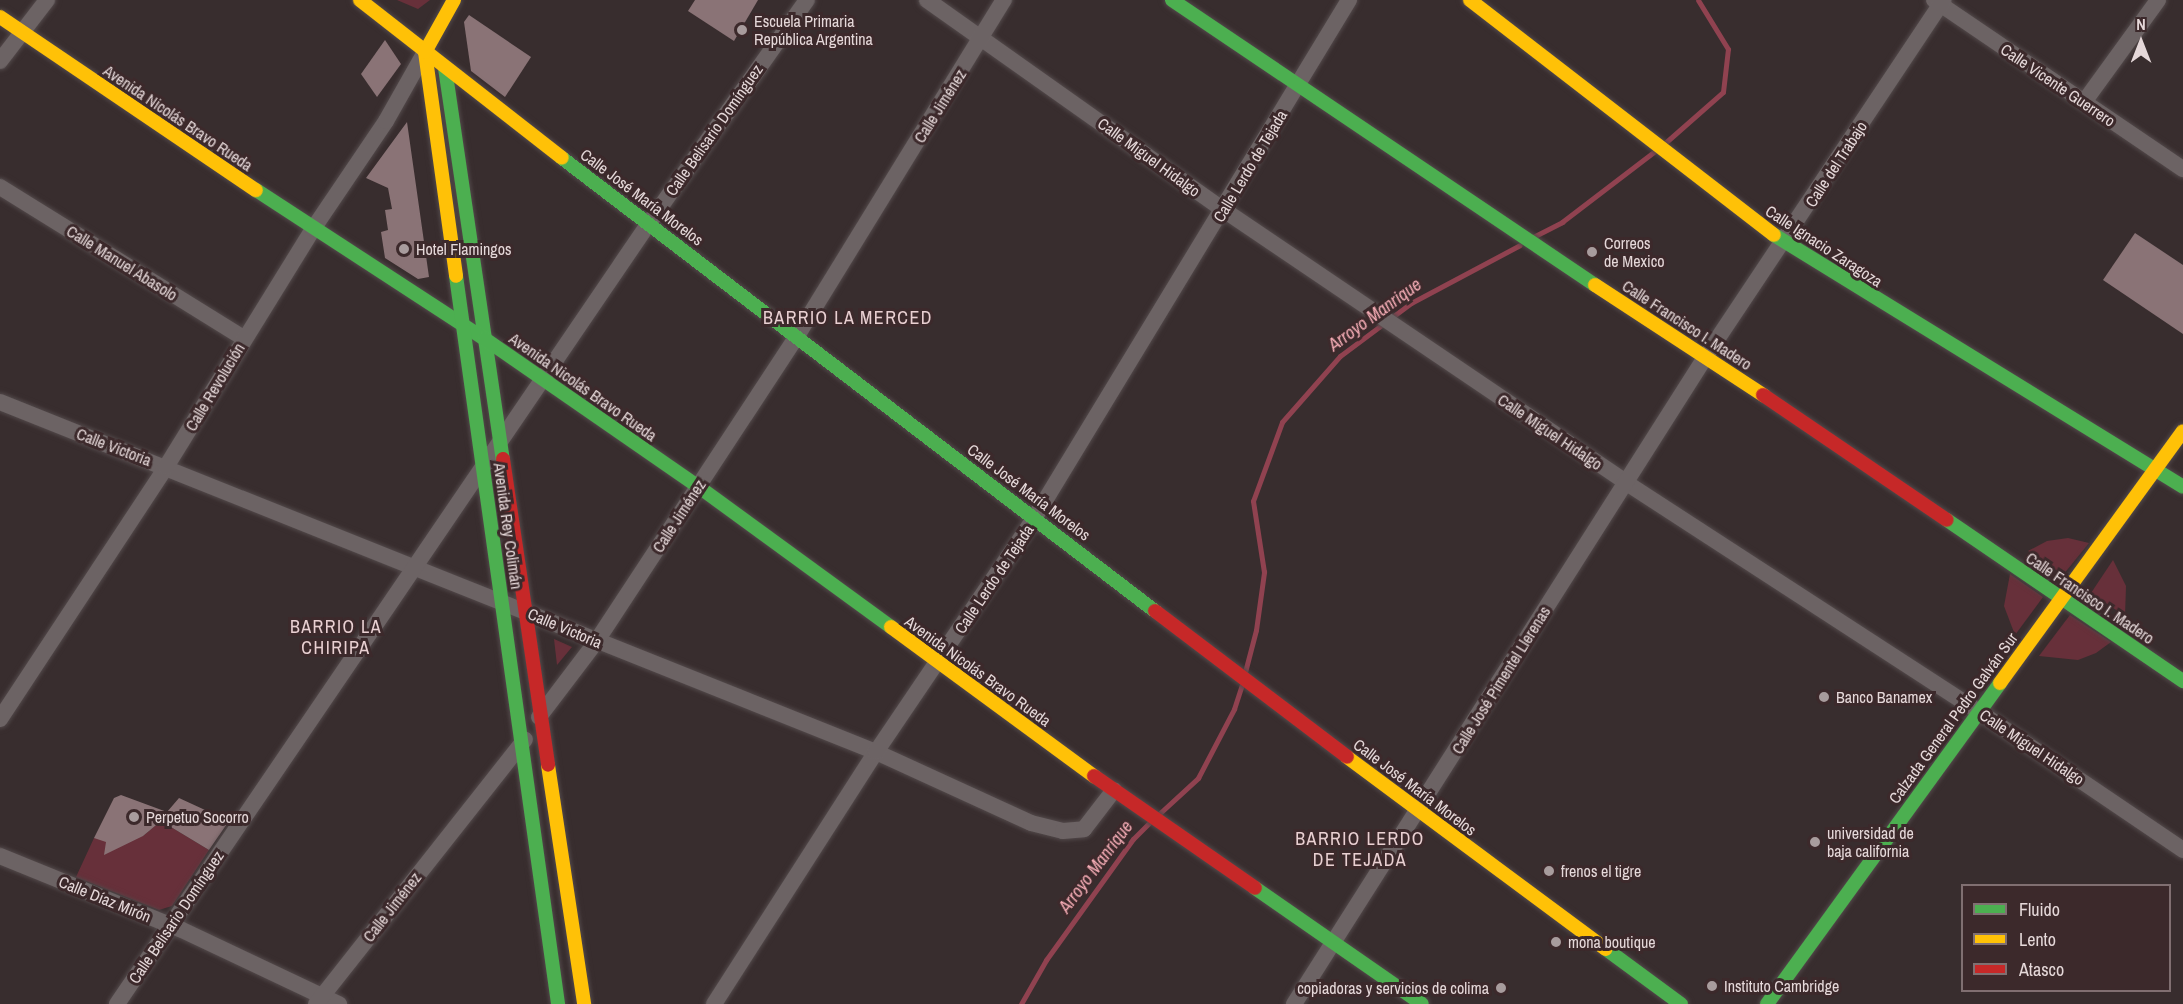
<!DOCTYPE html>
<meta charset="utf-8">
<style>
body{margin:0}
#map{position:relative;width:2183px;height:1004px;overflow:hidden;background:#382d2e;font-family:"Archivo Narrow",sans-serif}
div>[style]{position:absolute}
[style*='--x']{left:calc(var(--x)*1px);top:calc(var(--y)*1px);width:calc(var(--w)*1px);rotate:calc(var(--a)*1deg)}
.green>*{inset:0;background:#67303a}
.stream>*{height:5px;margin:-2.5px;padding:0 2.5px;transform-origin:2.5px;border-radius:2.5px;background:#904250}
.building>*{inset:0;background:#8a7376}
.roads{filter:drop-shadow(0 0 2px #52494a) drop-shadow(0 0 2px #52494a)}
.street>*{height:16px;margin:-8px;padding:0 8px;transform-origin:8px;border-radius:8px;background:#6c6364}
.fast>*{height:14px;margin:-7px;padding:0 7px;transform-origin:7px;border-radius:7px;background:#4caf50}
.slow>*{height:14px;margin:-7px;padding:0 7px;transform-origin:7px;border-radius:7px;background:#ffc107}
.jam>*{height:14px;margin:-7px;padding:0 7px;transform-origin:7px;border-radius:7px;background:#c62828}
.dots>*{width:16px;height:16px;translate:-50% -50%;box-sizing:border-box;border:3px solid #3c292b;border-radius:50%}
span{translate:-50% -50%;white-space:nowrap;text-align:center;line-height:1.15;-webkit-text-stroke:6px #3c292b;paint-order:stroke}
.poi-label{font-size:16px;color:#e5d8d9}
.left{translate:0 -50%;text-align:left}
.right{translate:-100% -50%;text-align:right}
.street-label{font-size:16px;color:#e5d8d9}
.water-label{font-size:18px;color:#f6adb6;font-style:italic}
.neighbourhood-label{font-size:18px;color:#e9d0d2;letter-spacing:1.5px}
.legend{position:absolute;left:1961px;top:884px;width:210px;height:108px;box-sizing:border-box;background:#3c292b;border:2px solid #806f71;margin:0;padding:8px 10px;list-style:none;font-size:18px;color:#e5d8d9}
.legend li{display:flex;align-items:center;gap:12px;height:30px}
.legend b{width:30px;border:2px solid #806f71}
.north{position:absolute;left:2111px;top:12px;width:60px;height:60px;-webkit-text-stroke:4px #3c292b;paint-order:stroke;rotate:0deg;font-size:16px;font-weight:700;line-height:24px;text-align:center;color:#e5d8d9}
.north::after{content:'';display:block;margin:auto;width:21px;height:27px;background:#e5d8d9;clip-path:polygon(50% 0,100% 100%,50% 72%,0 100%)}
</style>
<div id="map">
<div class="green">
<div style="clip-path:polygon(397px 0,430px 0,418px 9px)"></div>
<div style="clip-path:polygon(2068px 538px,2089px 543px,2063px 575px,2028px 551px,2047px 541px)"></div>
<div style="clip-path:polygon(2113px 560px,2126px 586px,2125px 616px,2091px 593px)"></div>
<div style="clip-path:polygon(2010px 574px,2043px 597px,2015px 635px,2004px 606px)"></div>
<div style="clip-path:polygon(2070px 615px,2111px 642px,2096px 653px,2078px 660px,2039px 656px)"></div>
<div style="clip-path:polygon(554px 639px,572px 647px,557px 665px)"></div>
<div style="clip-path:polygon(161px 821px,209px 850px,172px 906px,159px 910px,76px 877px,94px 838px,143px 836px)"></div>
</div>
<div class="stream">
<div style="--x:1665;--y:143;--w:77;--a:-41.3"></div>
<div style="--x:1723;--y:92;--w:43;--a:-83.4"></div>
<div style="--x:1728;--y:49;--w:57;--a:-121.5"></div>
<div style="--x:1533;--y:237;--w:33;--a:-27"></div>
<div style="--x:1562;--y:222;--w:117;--a:-37.4"></div>
<div style="--x:1245;--y:672;--w:43;--a:-75.3"></div>
<div style="--x:1256;--y:630;--w:59;--a:-82.1"></div>
<div style="--x:1264;--y:572;--w:72;--a:-98.8"></div>
<div style="--x:1253;--y:501;--w:84;--a:-69.8"></div>
<div style="--x:1282;--y:422;--w:88;--a:-48.7"></div>
<div style="--x:1340;--y:356;--w:89;--a:-36.7"></div>
<div style="--x:1411;--y:303;--w:123;--a:-28"></div>
<div style="--x:1160;--y:813;--w:52;--a:-42.6"></div>
<div style="--x:1198;--y:778;--w:78;--a:-62.4"></div>
<div style="--x:1234;--y:709;--w:26;--a:-72"></div>
<div style="--x:1021;--y:1004;--w:51;--a:-60.4"></div>
<div style="--x:1046;--y:960;--w:149;--a:-54.3"></div>
<div style="--x:1133;--y:839;--w:23;--a:-45"></div>
</div>
<div class="building">
<div style="clip-path:polygon(695px 0,758px 0,734px 41px,688px 11px)"></div>
<div style="clip-path:polygon(469px 15px,531px 57px,505px 97px,471px 71px,464px 22px)"></div>
<div style="clip-path:polygon(385px 40px,401px 64px,377px 97px,361px 74px)"></div>
<div style="clip-path:polygon(407px 122px,429px 277px,418px 279px,385px 258px,381px 232px,388px 230px,385px 210px,392px 209px,388px 188px,366px 178px)"></div>
<div style="clip-path:polygon(2135px 233px,2183px 265px,2183px 334px,2103px 280px)"></div>
<div style="clip-path:polygon(121px 795px,167px 812px,179px 798px,229px 821px,209px 850px,161px 821px,143px 836px,104px 855px,106px 842px,94px 838px,114px 798px)"></div>
</div>
<div class="roads">
<div class="street">
<div style="--x:927;--y:0;--w:364;--a:35.3"></div>
<div style="--x:1224;--y:210;--w:485;--a:34.1"></div>
<div style="--x:1625;--y:482;--w:421;--a:33"></div>
<div style="--x:1978;--y:711;--w:248;--a:34.1"></div>
<div style="--x:1934;--y:0;--w:301;--a:34.2"></div>
<div style="--x:0;--y:61;--w:77;--a:-52.4"></div>
<div style="--x:2084;--y:102;--w:126;--a:-54"></div>
<div style="--x:0;--y:187;--w:287;--a:31.8"></div>
<div style="--x:0;--y:402;--w:943;--a:21.78"></div>
<div style="--x:876;--y:752;--w:170;--a:24.6"></div>
<div style="--x:1031;--y:823;--w:33;--a:14"></div>
<div style="--x:1063;--y:831;--w:21;--a:-5"></div>
<div style="--x:1084;--y:829;--w:49;--a:-52.4"></div>
<div style="--x:539;--y:717;--w:94;--a:-52.8"></div>
<div style="--x:596;--y:642;--w:366;--a:-56.7"></div>
<div style="--x:797;--y:336;--w:395;--a:-58.4"></div>
<div style="--x:0;--y:719;--w:302;--a:-56.6"></div>
<div style="--x:166;--y:467;--w:280;--a:-58.3"></div>
<div style="--x:313;--y:229;--w:130;--a:-55.9"></div>
<div style="--x:386;--y:121;--w:79;--a:-60.5"></div>
<div style="--x:0;--y:856;--w:194;--a:22.1"></div>
<div style="--x:180;--y:929;--w:176;--a:25.3"></div>
<div style="--x:117;--y:1004;--w:945;--a:-55.74"></div>
<div style="--x:649;--y:223;--w:273;--a:-54.7"></div>
<div style="--x:316;--y:1004;--w:337;--a:-51.7"></div>
<div style="--x:714;--y:1004;--w:300;--a:-57.3"></div>
<div style="--x:876;--y:752;--w:284;--a:-55.9"></div>
<div style="--x:1035;--y:517;--w:605;--a:-58.73"></div>
<div style="--x:1294;--y:1004;--w:768;--a:-57.55"></div>
<div style="--x:1706;--y:356;--w:428;--a:-56.3"></div>
</div>
<div class="fast">
<div style="--x:1172;--y:0;--w:510;--a:33.97"></div>
<div style="--x:445;--y:68;--w:395;--a:81.6"></div>
<div style="--x:562;--y:158;--w:746;--a:37.38"></div>
<div style="--x:256;--y:190;--w:273;--a:33.1"></div>
<div style="--x:485;--y:339;--w:260;--a:34.7"></div>
<div style="--x:699;--y:487;--w:238;--a:36.1"></div>
<div style="--x:1774;--y:235;--w:480;--a:31.6"></div>
<div style="--x:456;--y:276;--w:735;--a:82.02"></div>
<div style="--x:1947;--y:520;--w:286;--a:34.3"></div>
<div style="--x:1255;--y:888;--w:203;--a:34.8"></div>
<div style="--x:1606;--y:949;--w:93;--a:36.3"></div>
<div style="--x:1767;--y:1004;--w:397;--a:-54"></div>
</div>
<div class="slow">
<div style="--x:360;--y:0;--w:256;--a:38"></div>
<div style="--x:1470;--y:0;--w:384;--a:37.7"></div>
<div style="--x:0;--y:17;--w:309;--a:34.1"></div>
<div style="--x:425;--y:52;--w:226;--a:82.1"></div>
<div style="--x:425;--y:52;--w:60;--a:-60.9"></div>
<div style="--x:1595;--y:285;--w:201;--a:33.2"></div>
<div style="--x:891;--y:627;--w:252;--a:36.3"></div>
<div style="--x:2000;--y:683;--w:311;--a:-54"></div>
<div style="--x:1347;--y:757;--w:322;--a:36.6"></div>
<div style="--x:548;--y:765;--w:242;--a:81.4"></div>
</div>
<div class="jam">
<div style="--x:1763;--y:395;--w:222;--a:34.2"></div>
<div style="--x:503;--y:459;--w:309;--a:81.6"></div>
<div style="--x:1155;--y:611;--w:241;--a:37.2"></div>
<div style="--x:1094;--y:776;--w:196;--a:34.8"></div>
</div>
</div>
<div class="dots">
<div style="left:742px;top:30px;background:#a89c9d"></div>
<div style="left:404px;top:249px;background:#a89c9d"></div>
<div style="left:1592px;top:252px;background:#a89c9d"></div>
<div style="left:1824px;top:697px;background:#a89c9d"></div>
<div style="left:134px;top:817px;background:#a89c9d"></div>
<div style="left:1815px;top:842px;background:#a89c9d"></div>
<div style="left:1549px;top:871px;background:#a89c9d"></div>
<div style="left:1556px;top:942px;background:#a89c9d"></div>
<div style="left:1712px;top:986px;background:#a89c9d"></div>
<div style="left:1501px;top:988px;background:#a89c9d"></div>
</div>
<div class="poi-label">
<span class="left" style="left:754px;top:30px">Escuela Primaria<br>República Argentina</span>
<span class="left" style="left:1604px;top:252px">Correos<br>de Mexico</span>
<span class="left" style="left:416px;top:249px">Hotel Flamingos</span>
<span class="left" style="left:1836px;top:697px">Banco Banamex</span>
<span class="left" style="left:146px;top:817px">Perpetuo Socorro</span>
<span class="left" style="left:1827px;top:842px">universidad de<br>baja california</span>
<span class="left" style="left:1561px;top:871px">frenos el tigre</span>
<span class="left" style="left:1568px;top:942px">mona boutique</span>
<span class="left" style="left:1724px;top:986px">Instituto Cambridge</span>
<span class="right" style="left:1489px;top:988px">copiadoras y servicios de colima</span>
</div>
<div class="street-label">
<span style="left:2058px;top:85px;rotate:34deg">Calle Vicente Guerrero</span>
<span style="left:940px;top:106px;rotate:-58deg">Calle Jiménez</span>
<span style="left:178px;top:118px;rotate:34deg">Avenida Nicolás Bravo Rueda</span>
<span style="left:714px;top:130px;rotate:-55deg">Calle Belisario Domínguez</span>
<span style="left:1149px;top:157px;rotate:36deg">Calle Miguel Hidalgo</span>
<span style="left:1836px;top:164px;rotate:-57deg">Calle del Trabajo</span>
<span style="left:1250px;top:166px;rotate:-59deg">Calle Lerdo de Tejada</span>
<span style="left:642px;top:197px;rotate:37deg">Calle José María Morelos</span>
<span style="left:1824px;top:246px;rotate:33deg">Calle Ignacio Zaragoza</span>
<span style="left:122px;top:263px;rotate:32deg">Calle Manuel Abasolo</span>
<span style="left:1687px;top:325px;rotate:33deg">Calle Francisco I. Madero</span>
<span style="left:215px;top:387px;rotate:-59deg">Calle Revolución</span>
<span style="left:583px;top:387px;rotate:35deg">Avenida Nicolás Bravo Rueda</span>
<span style="left:1550px;top:432px;rotate:34deg">Calle Miguel Hidalgo</span>
<span style="left:114px;top:447px;rotate:21deg">Calle Victoria</span>
<span style="left:1029px;top:492px;rotate:37deg">Calle José María Morelos</span>
<span style="left:679px;top:516px;rotate:-57deg">Calle Jiménez</span>
<span style="left:508px;top:526px;rotate:82deg">Avenida Rey Colimán</span>
<span style="left:994px;top:579px;rotate:-56deg">Calle Lerdo de Tejada</span>
<span style="left:2090px;top:598px;rotate:34deg">Calle Francisco I. Madero</span>
<span style="left:565px;top:628px;rotate:23deg">Calle Victoria</span>
<span style="left:978px;top:671px;rotate:36deg">Avenida Nicolás Bravo Rueda</span>
<span style="left:1501px;top:680px;rotate:-58deg">Calle José Pimentel Llerenas</span>
<span style="left:1953px;top:718px;rotate:-54deg">Calzada General Pedro Galván Sur</span>
<span style="left:2032px;top:747px;rotate:34deg">Calle Miguel Hidalgo</span>
<span style="left:1415px;top:787px;rotate:37deg">Calle José María Morelos</span>
<span style="left:105px;top:899px;rotate:22deg">Calle Díaz Mirón</span>
<span style="left:392px;top:907px;rotate:-52deg">Calle Jiménez</span>
<span style="left:176px;top:917px;rotate:-56deg">Calle Belisario Domínguez</span>
</div>
<div class="water-label">
<span style="left:1375px;top:315px;rotate:-36deg">Arroyo Manrique</span>
<span style="left:1096px;top:867px;rotate:-53deg">Arroyo Manrique</span>
</div>
<div class="neighbourhood-label">
<span style="left:848px;top:318px">BARRIO LA MERCED</span>
<span style="left:336px;top:638px">BARRIO LA<br>CHIRIPA</span>
<span style="left:1360px;top:850px">BARRIO LERDO<br>DE TEJADA</span>
</div>
<ul class="legend">
<li><b style="height:8px;background:#4caf50"></b>Fluido</li>
<li><b style="height:8px;background:#ffc107"></b>Lento</li>
<li><b style="height:8px;background:#c62828"></b>Atasco</li>
</ul>
<div class="north">N</div>
</div>
